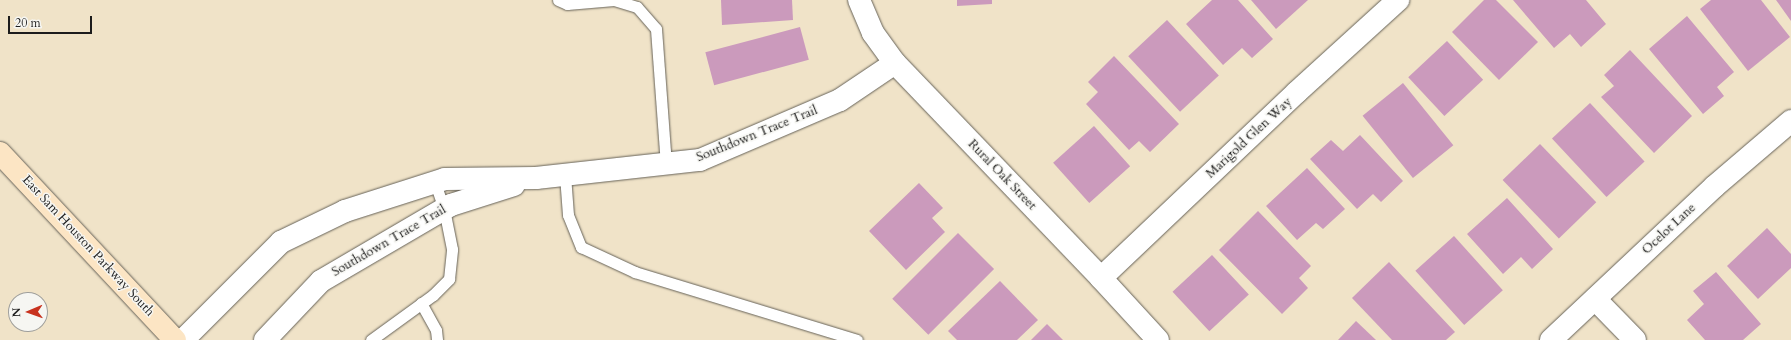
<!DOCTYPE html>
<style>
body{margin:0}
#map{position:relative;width:1791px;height:340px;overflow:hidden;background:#f0e3c8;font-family:Cardo,serif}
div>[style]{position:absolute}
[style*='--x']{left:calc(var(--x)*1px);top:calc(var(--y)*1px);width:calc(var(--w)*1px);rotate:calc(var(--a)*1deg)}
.building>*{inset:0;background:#cb9abc;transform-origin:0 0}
.roads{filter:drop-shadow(0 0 1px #666258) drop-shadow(0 0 1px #666258)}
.lane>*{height:11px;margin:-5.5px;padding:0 5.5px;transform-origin:5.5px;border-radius:5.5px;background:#fff}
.street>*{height:22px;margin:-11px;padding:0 11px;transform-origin:11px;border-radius:11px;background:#fff}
.secondary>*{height:22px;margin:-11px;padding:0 11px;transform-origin:11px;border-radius:11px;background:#fce5c4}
span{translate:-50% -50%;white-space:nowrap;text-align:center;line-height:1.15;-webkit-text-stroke:3px #f6f6f2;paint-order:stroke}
.street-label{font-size:13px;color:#1c1c1c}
.north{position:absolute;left:8px;top:292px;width:40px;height:40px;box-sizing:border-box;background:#f6f6f2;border:1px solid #9f9f9c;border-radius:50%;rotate:268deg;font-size:11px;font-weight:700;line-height:16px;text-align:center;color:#1c1c1c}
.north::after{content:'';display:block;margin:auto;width:14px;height:18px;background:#c8321e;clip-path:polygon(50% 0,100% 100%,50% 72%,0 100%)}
.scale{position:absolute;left:8px;top:16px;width:84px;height:18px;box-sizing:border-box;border:2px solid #1c1c1c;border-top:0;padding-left:5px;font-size:12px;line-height:14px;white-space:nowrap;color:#1c1c1c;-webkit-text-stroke:3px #f6f6f2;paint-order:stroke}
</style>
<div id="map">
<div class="building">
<div style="clip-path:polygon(721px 0,792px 0,793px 20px,722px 25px)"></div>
<div style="clip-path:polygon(957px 0,992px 0,992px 4px,957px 6px)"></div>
<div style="clip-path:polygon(1212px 0,1238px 0,1273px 39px,1252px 58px,1242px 48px,1223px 65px,1186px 24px)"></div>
<div style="clip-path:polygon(1251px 0,1308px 0,1276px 29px)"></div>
<div style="clip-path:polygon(1484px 0,1496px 0,1538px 42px,1499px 80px,1452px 32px)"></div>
<div style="clip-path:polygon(1513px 0,1586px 0,1606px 24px,1581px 47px,1570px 34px,1554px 48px)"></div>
<div style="clip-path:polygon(1711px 0,1761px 0,1790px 37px,1748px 71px,1700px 9px)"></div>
<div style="clip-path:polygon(1776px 0,1791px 0,1791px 21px)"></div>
<div style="clip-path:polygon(1687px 16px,1734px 72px,1717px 87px,1724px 96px,1703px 114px,1649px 49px)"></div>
<div style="left:1167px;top:20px;width:76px;height:53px;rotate:47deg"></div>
<div style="left:800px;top:27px;width:34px;height:98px;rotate:75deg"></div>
<div style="left:1447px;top:41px;width:53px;height:53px;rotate:47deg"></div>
<div style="clip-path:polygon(1630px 50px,1692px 116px,1654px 153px,1601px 97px,1614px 86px,1604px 75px)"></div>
<div style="clip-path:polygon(1114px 56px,1179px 124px,1150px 152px,1139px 141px,1129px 150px,1086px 104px,1098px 92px,1088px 82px)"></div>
<div style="left:1403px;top:83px;width:80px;height:52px;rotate:51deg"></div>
<div style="left:1590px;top:103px;width:80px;height:52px;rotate:47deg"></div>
<div style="left:1094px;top:126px;width:54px;height:55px;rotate:48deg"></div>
<div style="clip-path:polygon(1360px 135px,1403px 181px,1381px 202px,1373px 194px,1357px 209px,1310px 159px,1331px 140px,1343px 151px)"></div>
<div style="left:1540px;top:144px;width:81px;height:52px;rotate:46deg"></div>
<div style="clip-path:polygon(1307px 168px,1345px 209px,1323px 229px,1316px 223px,1297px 240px,1266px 206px)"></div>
<div style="clip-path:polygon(919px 183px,943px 208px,932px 218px,945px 232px,906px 270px,869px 231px)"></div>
<div style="clip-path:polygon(1507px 198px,1553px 249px,1532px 269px,1521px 257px,1503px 274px,1467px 234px)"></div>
<div style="clip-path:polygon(1258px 211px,1311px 266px,1299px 278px,1308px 288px,1282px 314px,1219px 250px)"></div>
<div style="clip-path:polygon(1767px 228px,1791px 254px,1791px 268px,1758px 299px,1727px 266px)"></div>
<div style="left:958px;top:233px;width:51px;height:93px;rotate:45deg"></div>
<div style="left:1454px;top:236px;width:73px;height:52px;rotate:48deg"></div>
<div style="left:1212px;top:255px;width:54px;height:54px;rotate:47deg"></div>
<div style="clip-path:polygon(1389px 262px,1455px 332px,1446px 340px,1392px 340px,1352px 298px)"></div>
<div style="clip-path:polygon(1716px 272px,1761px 324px,1743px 340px,1705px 340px,1687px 320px,1704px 304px,1693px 291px)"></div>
<div style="clip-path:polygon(1000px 281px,1038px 320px,1017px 340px,957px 340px,948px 331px)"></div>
<div style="clip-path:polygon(1356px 321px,1376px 340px,1338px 340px)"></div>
<div style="clip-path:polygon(1047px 324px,1063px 340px,1031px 340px)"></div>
</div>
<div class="roads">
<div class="lane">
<div style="--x:558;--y:0;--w:10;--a:24"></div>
<div style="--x:567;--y:4;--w:47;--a:-4.9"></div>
<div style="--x:614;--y:0;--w:24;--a:17"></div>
<div style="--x:637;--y:7;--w:29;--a:49"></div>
<div style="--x:656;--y:29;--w:135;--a:85.8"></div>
<div style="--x:565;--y:175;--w:40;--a:85.7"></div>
<div style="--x:568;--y:215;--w:35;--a:68"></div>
<div style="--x:581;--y:247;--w:60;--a:24.8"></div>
<div style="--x:635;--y:272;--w:232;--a:17"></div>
<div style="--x:421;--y:303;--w:31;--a:61"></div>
<div style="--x:436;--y:330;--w:10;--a:84"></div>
<div style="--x:371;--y:340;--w:77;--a:-36"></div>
<div style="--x:433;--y:295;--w:23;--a:-45"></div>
<div style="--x:449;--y:279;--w:30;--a:-84"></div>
<div style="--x:452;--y:249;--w:41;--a:-101.3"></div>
<div style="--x:444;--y:209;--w:28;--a:-109"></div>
</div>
<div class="street">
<div style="--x:859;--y:0;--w:36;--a:67"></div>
<div style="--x:873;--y:33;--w:37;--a:54"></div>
<div style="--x:895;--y:63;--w:298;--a:46.2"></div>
<div style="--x:1101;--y:278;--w:84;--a:47.4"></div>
<div style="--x:1101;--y:278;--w:270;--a:-43.5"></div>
<div style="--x:1297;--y:92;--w:137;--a:-42.3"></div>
<div style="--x:1595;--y:299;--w:57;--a:45.7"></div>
<div style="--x:183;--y:340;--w:139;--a:-45"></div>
<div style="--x:281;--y:242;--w:71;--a:-25.8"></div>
<div style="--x:345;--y:211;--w:105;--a:-17.7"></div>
<div style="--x:445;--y:179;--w:91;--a:-0.6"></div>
<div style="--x:536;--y:178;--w:165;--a:-6.3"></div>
<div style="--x:700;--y:160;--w:152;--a:-23.2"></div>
<div style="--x:840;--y:100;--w:66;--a:-33.9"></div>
<div style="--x:265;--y:340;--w:81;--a:-46.5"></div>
<div style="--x:321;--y:281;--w:151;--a:-30.3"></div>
<div style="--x:451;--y:205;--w:66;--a:-17.6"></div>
<div style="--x:1551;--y:340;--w:225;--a:-43.2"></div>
<div style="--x:1715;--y:186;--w:100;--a:-40.5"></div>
</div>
<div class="secondary">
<div style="--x:0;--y:153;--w:256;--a:46.9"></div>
</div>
</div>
<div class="street-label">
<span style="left:757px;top:134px;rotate:-22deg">Southdown Trace Trail</span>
<span style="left:1249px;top:138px;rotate:-43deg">Marigold Glen Way</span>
<span style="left:1002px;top:175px;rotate:46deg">Rural Oak Street</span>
<span style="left:1669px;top:229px;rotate:-43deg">Ocelot Lane</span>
<span style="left:389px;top:241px;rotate:-30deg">Southdown Trace Trail</span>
<span style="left:88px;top:246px;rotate:47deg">East Sam Houston Parkway South</span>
</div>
<div class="north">N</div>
<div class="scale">20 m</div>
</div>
